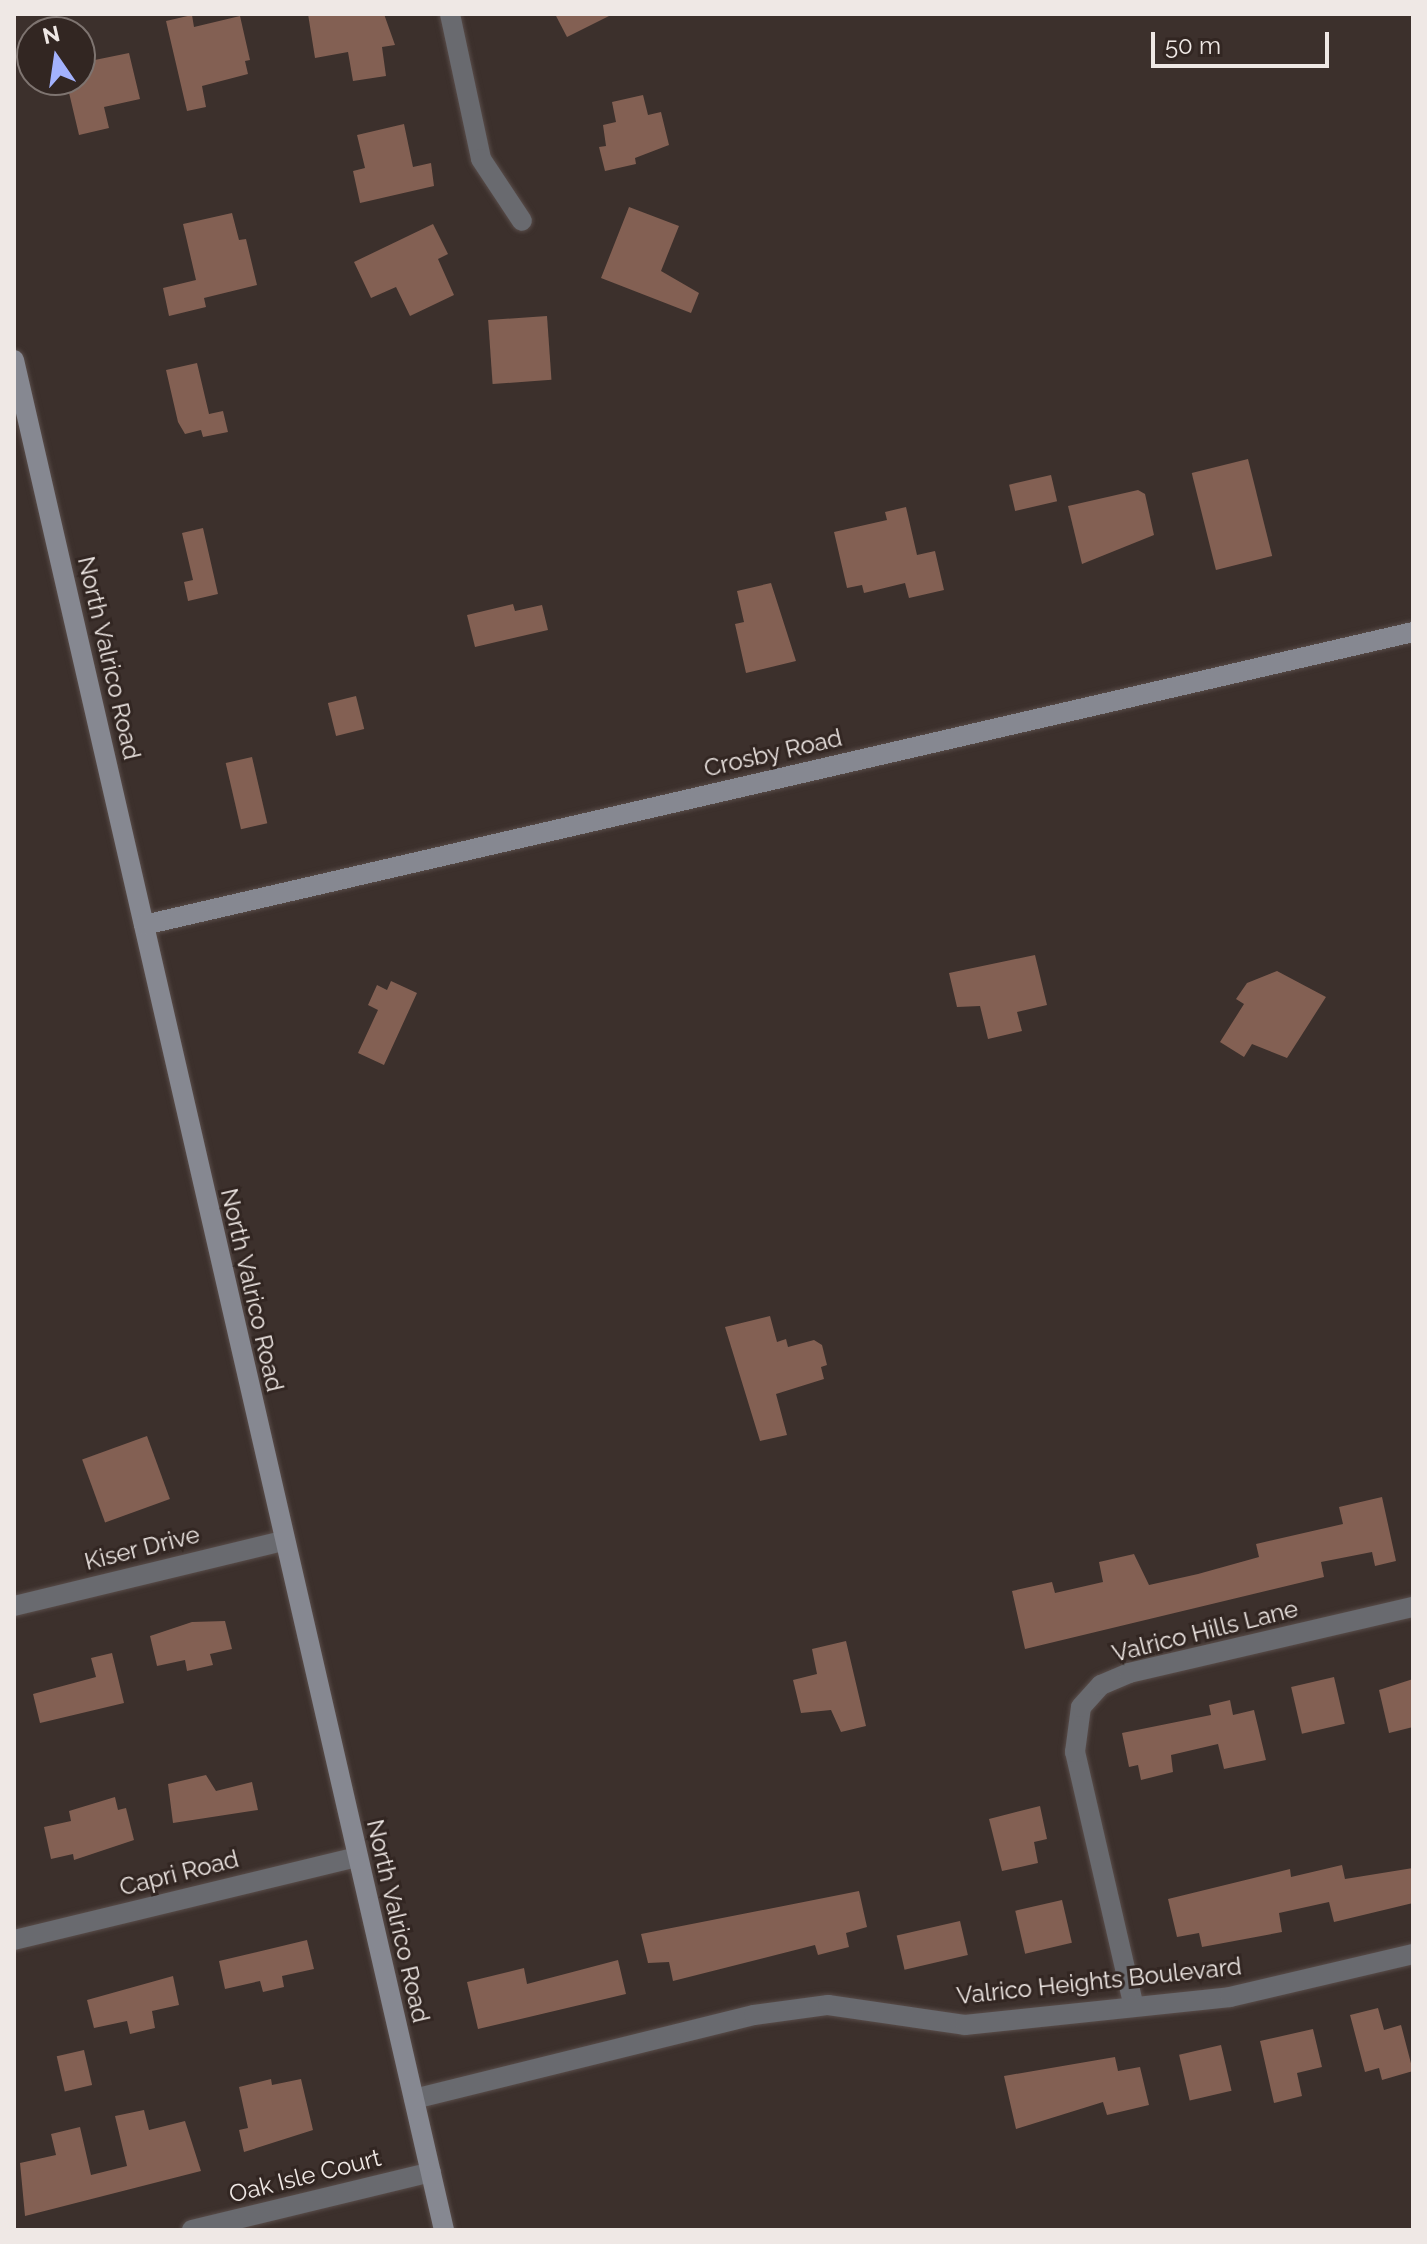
<!DOCTYPE html>
<style>
body{margin:0}
#map{position:relative;width:1427px;height:2244px;overflow:hidden;background:#3c302c;font-family:Raleway,sans-serif}
div>[style]{position:absolute}
[style*='--x']{left:calc(var(--x)*1px);top:calc(var(--y)*1px);width:calc(var(--w)*1px);rotate:calc(var(--a)*1deg)}
.building>*{inset:0;background:#836053;transform-origin:0 0}
.roads{filter:drop-shadow(0 0 2px #594d4a) drop-shadow(0 0 2px #594d4a)}
.street>*{height:20px;margin:-10px;padding:0 10px;transform-origin:10px;border-radius:10px;background:#696a6f}
.secondary>*{height:20px;margin:-10px;padding:0 10px;transform-origin:10px;border-radius:10px;background:#868891}
span{translate:-50% -50%;white-space:nowrap;text-align:center;line-height:1.15;-webkit-text-stroke:6px #322622;paint-order:stroke}
.street-label{font-size:24px;color:#efe8e5}
.frame{position:absolute;inset:0;border:16px solid #efe8e5;pointer-events:none}
.north{position:absolute;left:16px;top:16px;width:80px;height:80px;box-sizing:border-box;background:#322622;border:2px solid #7e7470;border-radius:50%;rotate:347deg;font-size:22px;font-weight:700;line-height:32px;text-align:center;color:#efe8e5}
.north::after{content:'';display:block;margin:auto;width:28px;height:36px;background:#a3b2fd;clip-path:polygon(50% 0,100% 100%,50% 72%,0 100%)}
.scale{position:absolute;left:1151px;top:32px;width:178px;height:36px;box-sizing:border-box;border:4px solid #efe8e5;border-top:0;padding-left:10px;font-size:24px;line-height:28px;white-space:nowrap;color:#efe8e5;-webkit-text-stroke:6px #322622;paint-order:stroke}
</style>
<div id="map">
<div class="building">
<div style="clip-path:polygon(308px 14px,384px 14px,395px 45px,382px 47px,386px 76px,353px 81px,348px 52px,315px 58px)"></div>
<div style="clip-path:polygon(555px 14px,613px 14px,567px 37px)"></div>
<div style="clip-path:polygon(192px 15px,194px 27px,240px 16px,250px 60px,245px 61px,248px 74px,202px 86px,206px 107px,187px 111px,166px 21px)"></div>
<div style="clip-path:polygon(129px 53px,140px 99px,104px 107px,109px 128px,79px 135px,66px 80px,80px 80px,80px 63px)"></div>
<div style="clip-path:polygon(643px 95px,648px 115px,661px 112px,669px 145px,635px 158px,636px 164px,605px 171px,599px 147px,606px 146px,603px 125px,616px 122px,612px 102px)"></div>
<div style="clip-path:polygon(404px 124px,413px 167px,431px 163px,434px 186px,360px 203px,353px 171px,365px 168px,357px 135px)"></div>
<div style="clip-path:polygon(629px 207px,679px 226px,661px 271px,699px 293px,691px 313px,601px 278px)"></div>
<div style="clip-path:polygon(232px 213px,239px 240px,246px 239px,257px 285px,204px 298px,206px 307px,169px 316px,163px 288px,196px 280px,183px 224px)"></div>
<div style="clip-path:polygon(433px 224px,448px 254px,438px 259px,454px 295px,410px 316px,396px 287px,371px 298px,354px 262px)"></div>
<div style="left:547px;top:316px;width:64px;height:59px;rotate:86deg"></div>
<div style="clip-path:polygon(197px 363px,209px 414px,223px 411px,228px 432px,203px 437px,201px 430px,185px 434px,178px 422px,166px 370px)"></div>
<div style="left:1248px;top:459px;width:100px;height:58px;rotate:76deg"></div>
<div style="left:1051px;top:475px;width:27px;height:43px;rotate:77deg"></div>
<div style="clip-path:polygon(1138px 490px,1145px 494px,1154px 535px,1082px 564px,1068px 506px)"></div>
<div style="clip-path:polygon(906px 507px,917px 555px,935px 551px,944px 590px,909px 598px,905px 583px,864px 593px,862px 585px,847px 588px,834px 532px,887px 520px,885px 512px)"></div>
<div style="clip-path:polygon(203px 528px,218px 594px,188px 601px,184px 582px,193px 580px,182px 533px)"></div>
<div style="clip-path:polygon(771px 583px,796px 661px,746px 673px,735px 624px,744px 622px,737px 591px)"></div>
<div style="clip-path:polygon(513px 604px,515px 611px,542px 605px,548px 630px,475px 647px,467px 615px)"></div>
<div style="left:356px;top:696px;width:34px;height:29px;rotate:76deg"></div>
<div style="left:252px;top:757px;width:68px;height:27px;rotate:77deg"></div>
<div style="clip-path:polygon(1035px 955px,1047px 1005px,1017px 1012px,1022px 1031px,988px 1039px,980px 1006px,957px 1007px,949px 973px)"></div>
<div style="clip-path:polygon(1277px 971px,1326px 997px,1287px 1058px,1252px 1044px,1244px 1057px,1220px 1042px,1244px 1004px,1236px 999px,1247px 983px)"></div>
<div style="clip-path:polygon(391px 981px,417px 993px,384px 1065px,358px 1053px,378px 1010px,368px 1005px,377px 985px,387px 990px)"></div>
<div style="clip-path:polygon(770px 1316px,777px 1342px,786px 1339px,788px 1347px,814px 1340px,822px 1345px,827px 1365px,821px 1367px,824px 1379px,776px 1394px,787px 1435px,760px 1441px,725px 1327px)"></div>
<div style="left:147px;top:1436px;width:67px;height:69px;rotate:70deg"></div>
<div style="clip-path:polygon(1382px 1497px,1396px 1561px,1375px 1566px,1372px 1552px,1321px 1562px,1324px 1577px,1025px 1649px,1012px 1591px,1052px 1582px,1055px 1593px,1103px 1582px,1099px 1562px,1134px 1554px,1149px 1585px,1198px 1574px,1259px 1557px,1256px 1544px,1343px 1524px,1339px 1507px)"></div>
<div style="clip-path:polygon(225px 1621px,232px 1649px,210px 1654px,213px 1665px,187px 1671px,185px 1660px,157px 1666px,150px 1636px,192px 1622px)"></div>
<div style="clip-path:polygon(846px 1641px,866px 1726px,841px 1732px,831px 1710px,801px 1713px,793px 1680px,817px 1674px,812px 1649px)"></div>
<div style="clip-path:polygon(112px 1653px,124px 1703px,40px 1723px,33px 1694px,96px 1677px,91px 1658px)"></div>
<div style="left:1334px;top:1677px;width:48px;height:44px;rotate:77deg"></div>
<div style="clip-path:polygon(1413px 1679px,1413px 1727px,1389px 1733px,1379px 1690px)"></div>
<div style="clip-path:polygon(1230px 1700px,1233px 1715px,1254px 1710px,1266px 1760px,1224px 1769px,1218px 1744px,1171px 1755px,1173px 1772px,1141px 1780px,1138px 1765px,1129px 1767px,1122px 1733px,1211px 1715px,1209px 1705px)"></div>
<div style="clip-path:polygon(206px 1775px,216px 1791px,252px 1782px,258px 1810px,173px 1823px,168px 1784px)"></div>
<div style="clip-path:polygon(115px 1797px,118px 1810px,126px 1808px,134px 1840px,74px 1860px,73px 1854px,51px 1859px,44px 1827px,71px 1821px,69px 1811px)"></div>
<div style="clip-path:polygon(1040px 1806px,1047px 1839px,1034px 1842px,1038px 1863px,1002px 1871px,989px 1819px)"></div>
<div style="clip-path:polygon(1342px 1865px,1345px 1879px,1413px 1868px,1413px 1903px,1334px 1922px,1329px 1902px,1279px 1913px,1282px 1932px,1202px 1947px,1199px 1933px,1177px 1937px,1168px 1899px,1290px 1869px,1291px 1877px)"></div>
<div style="clip-path:polygon(859px 1891px,867px 1927px,846px 1933px,849px 1947px,818px 1955px,815px 1945px,673px 1981px,669px 1962px,648px 1963px,641px 1934px)"></div>
<div style="left:1062px;top:1900px;width:44px;height:48px;rotate:77deg"></div>
<div style="left:960px;top:1921px;width:35px;height:65px;rotate:77deg"></div>
<div style="clip-path:polygon(307px 1940px,314px 1969px,282px 1976px,284px 1987px,263px 1992px,260px 1981px,225px 1989px,219px 1961px)"></div>
<div style="clip-path:polygon(618px 1960px,626px 1994px,478px 2029px,467px 1982px,524px 1968px,527px 1984px)"></div>
<div style="clip-path:polygon(173px 1976px,179px 2005px,152px 2011px,155px 2028px,130px 2034px,127px 2021px,94px 2028px,87px 2000px)"></div>
<div style="clip-path:polygon(1378px 2008px,1384px 2030px,1401px 2025px,1413px 2071px,1382px 2080px,1379px 2068px,1365px 2072px,1350px 2015px)"></div>
<div style="clip-path:polygon(1313px 2029px,1322px 2067px,1297px 2073px,1302px 2096px,1274px 2103px,1260px 2041px)"></div>
<div style="left:1221px;top:2045px;width:47px;height:43px;rotate:77deg"></div>
<div style="left:84px;top:2050px;width:36px;height:28px;rotate:77deg"></div>
<div style="clip-path:polygon(1115px 2057px,1118px 2071px,1140px 2067px,1149px 2105px,1107px 2115px,1103px 2102px,1016px 2129px,1004px 2076px)"></div>
<div style="clip-path:polygon(271px 2079px,272px 2085px,301px 2079px,313px 2130px,244px 2152px,239px 2130px,248px 2128px,239px 2087px)"></div>
<div style="clip-path:polygon(144px 2110px,149px 2130px,185px 2121px,201px 2171px,25px 2216px,20px 2163px,56px 2155px,51px 2134px,80px 2127px,91px 2175px,127px 2166px,115px 2116px)"></div>
</div>
<div class="roads">
<div class="street">
<div style="--x:450;--y:14;--w:148;--a:77.9"></div>
<div style="--x:481;--y:159;--w:74;--a:56.5"></div>
<div style="--x:14;--y:1606;--w:276;--a:-13.6"></div>
<div style="--x:14;--y:1940;--w:352;--a:-13.6"></div>
<div style="--x:1133;--y:2003;--w:258;--a:-103"></div>
<div style="--x:1075;--y:1752;--w:45;--a:-82.4"></div>
<div style="--x:1081;--y:1707;--w:30;--a:-48"></div>
<div style="--x:1101;--y:1685;--w:30;--a:-23"></div>
<div style="--x:1129;--y:1673;--w:292;--a:-13.1"></div>
<div style="--x:414;--y:2099;--w:350;--a:-13.9"></div>
<div style="--x:754;--y:2015;--w:75;--a:-7.7"></div>
<div style="--x:828;--y:2005;--w:138;--a:8.3"></div>
<div style="--x:965;--y:2025;--w:266;--a:-6"></div>
<div style="--x:1230;--y:1997;--w:188;--a:-13.2"></div>
<div style="--x:192;--y:2230;--w:246;--a:-13.6"></div>
</div>
<div class="secondary">
<div style="--x:14;--y:360;--w:1919;--a:77.05"></div>
<div style="--x:144;--y:925;--w:1302;--a:-13"></div>
</div>
</div>
<div class="street-label">
<span style="left:109px;top:658px;rotate:77deg">North Valrico Road</span>
<span style="left:773px;top:753px;rotate:-13deg">Crosby Road</span>
<span style="left:252px;top:1290px;rotate:77deg">North Valrico Road</span>
<span style="left:142px;top:1548px;rotate:-14deg">Kiser Drive</span>
<span style="left:1205px;top:1631px;rotate:-14deg">Valrico Hills Lane</span>
<span style="left:179px;top:1873px;rotate:-14deg">Capri Road</span>
<span style="left:398px;top:1921px;rotate:77deg">North Valrico Road</span>
<span style="left:1099px;top:1981px;rotate:-6deg">Valrico Heights Boulevard</span>
<span style="left:305px;top:2176px;rotate:-14deg">Oak Isle Court</span>
</div>
<div class="frame"></div>
<div class="north">N</div>
<div class="scale">50 m</div>
</div>
